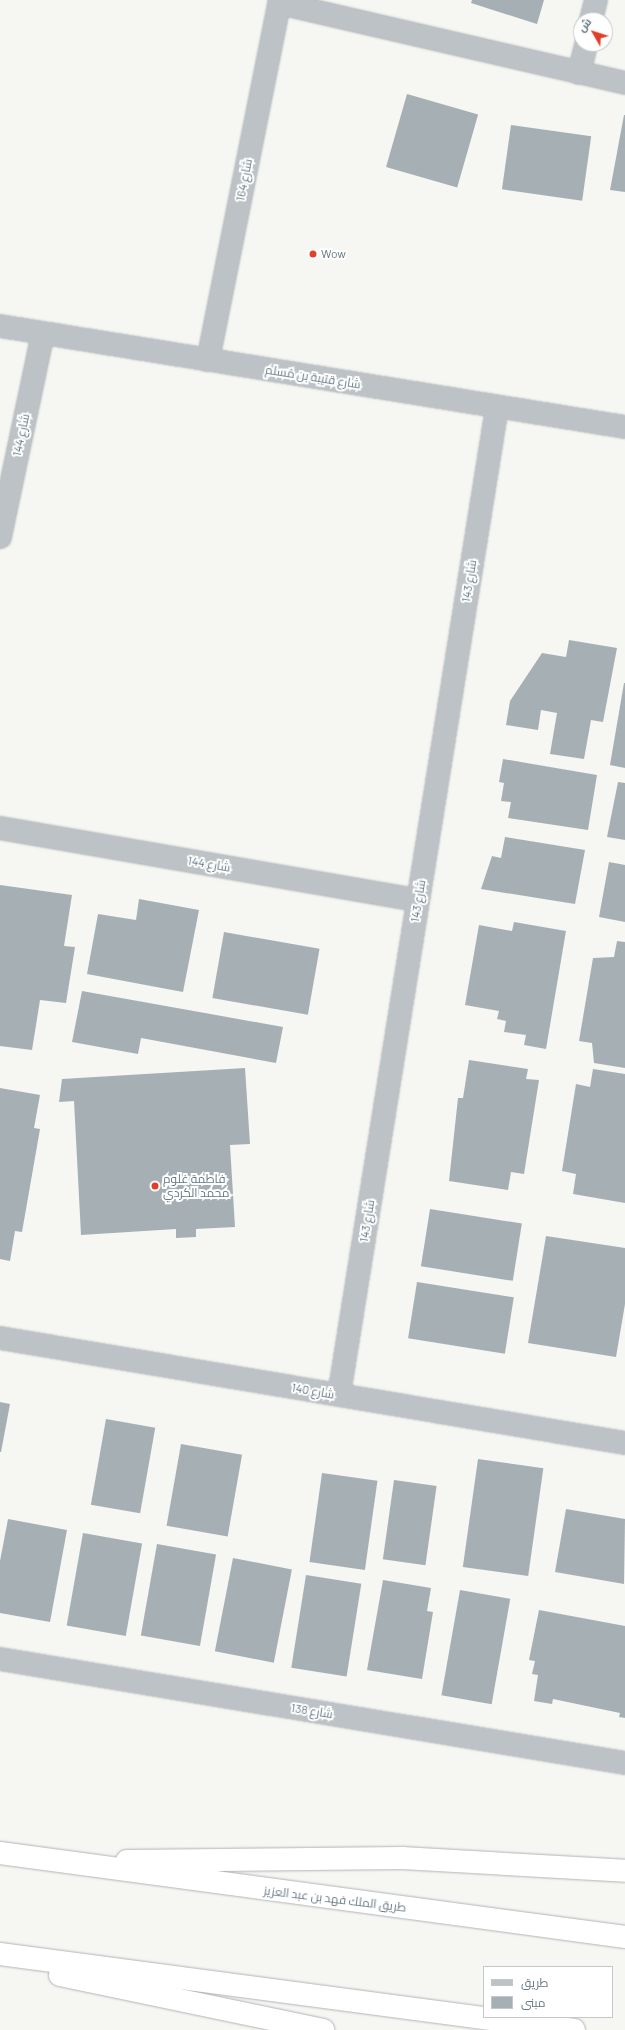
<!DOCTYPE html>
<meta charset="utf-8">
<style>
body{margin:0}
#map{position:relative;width:625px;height:2030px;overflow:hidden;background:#f6f6f3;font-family:Barlow,Cairo,sans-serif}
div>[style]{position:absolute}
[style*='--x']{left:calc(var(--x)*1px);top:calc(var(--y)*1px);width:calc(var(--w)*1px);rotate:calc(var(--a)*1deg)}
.building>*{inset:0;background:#a6b0b4;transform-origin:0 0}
.roads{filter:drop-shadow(0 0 1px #b0b5b8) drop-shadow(0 0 1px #b0b5b8)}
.minor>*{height:22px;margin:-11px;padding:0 11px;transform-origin:11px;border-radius:11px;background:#bcc2c5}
.highway>*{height:22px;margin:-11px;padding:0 11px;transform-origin:11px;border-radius:11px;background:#fff}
.dots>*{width:11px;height:11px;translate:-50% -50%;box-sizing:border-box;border:2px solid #fff;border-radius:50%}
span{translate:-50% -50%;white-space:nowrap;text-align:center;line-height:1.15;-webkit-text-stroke:4px #fff;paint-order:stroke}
.street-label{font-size:12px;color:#657983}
.poi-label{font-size:12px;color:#657983}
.left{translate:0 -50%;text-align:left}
.legend{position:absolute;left:483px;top:1966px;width:130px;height:52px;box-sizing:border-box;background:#fff;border:1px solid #c1c9cd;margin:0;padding:5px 7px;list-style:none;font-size:12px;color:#657983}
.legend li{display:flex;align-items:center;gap:8px;height:20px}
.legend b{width:20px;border:1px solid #c1c9cd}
.north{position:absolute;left:573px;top:12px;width:40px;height:40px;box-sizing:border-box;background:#fff;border:1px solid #c1c9cd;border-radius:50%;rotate:309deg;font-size:11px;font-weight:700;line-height:16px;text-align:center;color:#657983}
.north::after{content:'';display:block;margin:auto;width:14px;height:18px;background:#e13f28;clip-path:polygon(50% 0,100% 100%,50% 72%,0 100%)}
</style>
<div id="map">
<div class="building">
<div style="clip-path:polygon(472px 0,544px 0,537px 24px,471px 3px)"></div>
<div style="left:407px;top:94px;width:74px;height:76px;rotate:16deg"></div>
<div style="clip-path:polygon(624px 115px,625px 115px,625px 192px,610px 190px)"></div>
<div style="left:511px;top:125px;width:81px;height:65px;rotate:8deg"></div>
<div style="clip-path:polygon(569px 640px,617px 648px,603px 722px,591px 720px,584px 759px,550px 754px,557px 713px,541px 710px,538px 730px,506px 725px,510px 701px,542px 653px,566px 657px)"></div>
<div style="clip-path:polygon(624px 683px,625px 683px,625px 768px,610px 765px)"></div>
<div style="clip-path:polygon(503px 759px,597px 775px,588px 830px,508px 818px,511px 802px,501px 801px,504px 783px,499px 782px)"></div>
<div style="clip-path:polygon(618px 782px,625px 783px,625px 840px,607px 837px)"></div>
<div style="clip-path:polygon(505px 837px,585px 850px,575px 904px,481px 889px,492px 856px,501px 858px)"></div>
<div style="clip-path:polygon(609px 862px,625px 865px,625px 922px,599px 917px)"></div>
<div style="clip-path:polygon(0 885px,72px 895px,64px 946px,75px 947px,66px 1003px,40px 1000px,32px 1050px,0 1046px)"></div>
<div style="clip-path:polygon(139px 899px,199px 910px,183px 992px,87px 974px,98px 914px,136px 920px)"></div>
<div style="clip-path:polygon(514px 922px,566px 931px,546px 1049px,524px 1045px,526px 1035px,504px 1032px,506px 1021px,497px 1019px,499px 1011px,465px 1005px,479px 925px,512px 931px)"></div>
<div style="left:224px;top:932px;width:97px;height:67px;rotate:10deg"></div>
<div style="clip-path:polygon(617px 941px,625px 942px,625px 1068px,594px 1063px,592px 1043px,579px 1041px,593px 958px,614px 957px)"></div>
<div style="clip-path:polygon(82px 991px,283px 1027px,276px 1063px,141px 1038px,138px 1054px,72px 1042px)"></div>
<div style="clip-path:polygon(469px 1060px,528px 1069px,526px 1079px,539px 1080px,524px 1174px,511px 1172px,508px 1190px,449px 1181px,458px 1098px,463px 1098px)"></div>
<div style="clip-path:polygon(245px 1068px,250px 1144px,230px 1145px,235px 1227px,196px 1229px,196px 1237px,176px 1238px,176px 1229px,81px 1235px,74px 1101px,59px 1102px,62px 1079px)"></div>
<div style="clip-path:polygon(593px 1069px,625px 1074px,625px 1203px,573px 1194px,576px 1174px,562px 1171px,576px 1084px,590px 1087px)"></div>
<div style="clip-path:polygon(0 1088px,40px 1095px,34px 1128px,40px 1129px,22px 1232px,15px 1231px,10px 1261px,0 1259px)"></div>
<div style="left:430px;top:1209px;width:93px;height:58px;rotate:9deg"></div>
<div style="clip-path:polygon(546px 1236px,625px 1248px,625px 1304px,616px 1357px,528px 1343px)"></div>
<div style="left:417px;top:1282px;width:98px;height:57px;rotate:9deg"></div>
<div style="clip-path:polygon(0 1402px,10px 1404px,1px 1452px,0 1452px)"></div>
<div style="left:106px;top:1419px;width:50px;height:87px;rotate:10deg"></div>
<div style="left:181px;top:1444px;width:62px;height:83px;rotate:10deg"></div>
<div style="left:478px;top:1459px;width:66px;height:109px;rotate:8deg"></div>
<div style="left:322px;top:1473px;width:56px;height:90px;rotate:8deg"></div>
<div style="left:394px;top:1480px;width:43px;height:80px;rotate:8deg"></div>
<div style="clip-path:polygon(566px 1509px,625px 1519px,624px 1584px,555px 1572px)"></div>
<div style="clip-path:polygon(8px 1519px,67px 1530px,50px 1622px,0 1613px,0 1561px)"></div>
<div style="left:83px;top:1533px;width:60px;height:94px;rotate:10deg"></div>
<div style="left:157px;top:1544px;width:60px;height:93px;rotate:10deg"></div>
<div style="left:233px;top:1558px;width:60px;height:95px;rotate:11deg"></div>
<div style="left:306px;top:1575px;width:56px;height:94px;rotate:9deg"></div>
<div style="clip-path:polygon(383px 1580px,431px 1588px,427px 1611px,433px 1612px,422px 1679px,367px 1670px)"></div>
<div style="left:460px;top:1590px;width:51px;height:107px;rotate:10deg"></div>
<div style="clip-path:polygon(539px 1610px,625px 1626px,625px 1718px,619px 1717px,620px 1713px,553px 1699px,552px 1704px,534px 1701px,538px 1675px,532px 1674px,535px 1661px,529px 1660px)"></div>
</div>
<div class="roads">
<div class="minor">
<div style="--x:279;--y:3;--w:355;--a:13"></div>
<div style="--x:591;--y:20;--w:21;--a:-76"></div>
<div style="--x:579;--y:73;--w:30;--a:-76"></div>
<div style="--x:0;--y:326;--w:633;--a:9.18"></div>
<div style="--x:208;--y:360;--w:367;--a:-78.7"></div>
<div style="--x:0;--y:537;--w:208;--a:-78.1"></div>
<div style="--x:0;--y:828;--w:424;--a:9.8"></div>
<div style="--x:0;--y:1338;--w:634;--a:9.54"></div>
<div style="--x:339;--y:1395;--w:1001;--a:-80.91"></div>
<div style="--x:0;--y:1659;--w:634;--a:9.45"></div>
</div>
<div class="highway">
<div style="--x:0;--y:1853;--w:631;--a:7.65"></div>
<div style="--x:127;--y:1861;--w:275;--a:-0.6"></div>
<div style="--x:402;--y:1858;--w:223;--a:3.3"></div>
<div style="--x:0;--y:1954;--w:579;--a:7.54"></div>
<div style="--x:60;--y:1975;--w:269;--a:11.8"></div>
</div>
</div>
<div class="dots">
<div style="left:313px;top:254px;background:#e13f28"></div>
<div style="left:155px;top:1186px;background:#e13f28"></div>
</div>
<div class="street-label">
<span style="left:244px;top:180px;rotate:-79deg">شارع 164</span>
<span style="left:313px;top:377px;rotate:9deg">شارع قتيبة بن مُسلم</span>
<span style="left:21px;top:435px;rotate:-78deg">شارع 144</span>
<span style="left:469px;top:581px;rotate:-81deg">شارع 143</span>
<span style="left:209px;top:864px;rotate:10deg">شارع 144</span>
<span style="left:418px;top:901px;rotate:-81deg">شارع 143</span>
<span style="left:367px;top:1221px;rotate:-81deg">شارع 143</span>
<span style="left:313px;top:1391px;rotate:10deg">شارع 140</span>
<span style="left:312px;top:1711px;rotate:9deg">شارع 138</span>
<span style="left:335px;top:1899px;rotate:7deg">طريق الملك فهد بن عبد العزيز</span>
</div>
<div class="poi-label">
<span class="left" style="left:321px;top:254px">Wow</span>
<span class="left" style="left:163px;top:1186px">فاطمة غلوم<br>محمد الكردي</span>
</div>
<ul class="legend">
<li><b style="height:5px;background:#bcc2c5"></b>طريق</li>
<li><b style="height:11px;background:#a6b0b4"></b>مبنى</li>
</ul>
<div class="north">ش</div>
</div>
